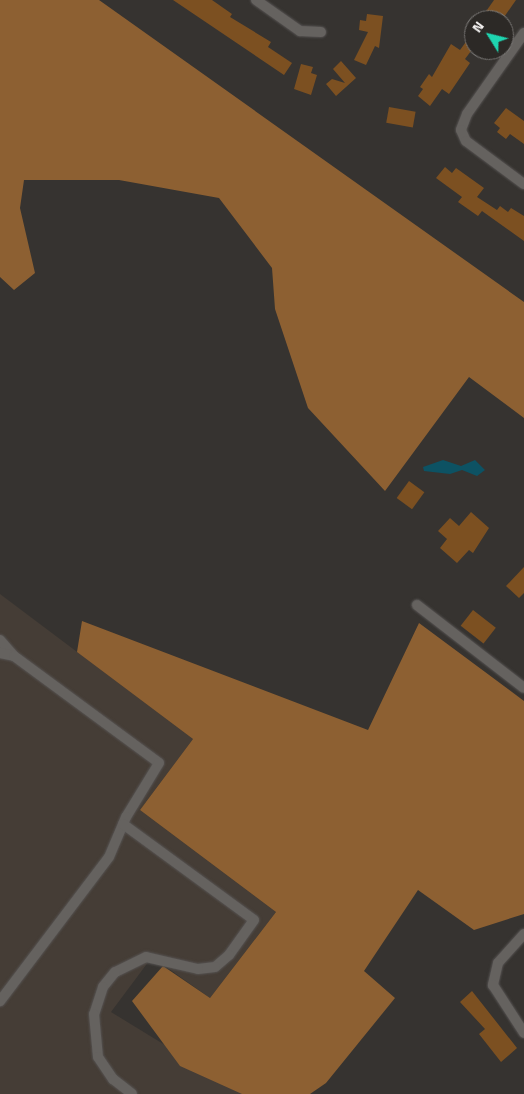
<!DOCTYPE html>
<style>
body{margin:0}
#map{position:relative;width:524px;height:1094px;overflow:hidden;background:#363330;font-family:"Titillium Web",sans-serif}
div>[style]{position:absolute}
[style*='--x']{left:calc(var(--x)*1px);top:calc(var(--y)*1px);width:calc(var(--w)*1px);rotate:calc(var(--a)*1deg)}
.built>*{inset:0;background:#453d36}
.forest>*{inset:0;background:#8d6032}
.water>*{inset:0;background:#0d5263}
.building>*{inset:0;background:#7c5021;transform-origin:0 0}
.roads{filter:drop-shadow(0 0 1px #555251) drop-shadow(0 0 1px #555251)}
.minor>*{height:10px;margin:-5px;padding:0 5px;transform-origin:5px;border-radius:5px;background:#65625f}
span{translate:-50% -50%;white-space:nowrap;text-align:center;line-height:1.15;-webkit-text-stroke:4px #2c2926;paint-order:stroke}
.north{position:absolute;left:464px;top:10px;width:50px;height:50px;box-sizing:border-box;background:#2c2926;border:1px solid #7c7a78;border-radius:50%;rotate:306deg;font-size:14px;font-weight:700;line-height:20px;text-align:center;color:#f5f3f2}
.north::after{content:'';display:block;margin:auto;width:18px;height:22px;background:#1ed5b0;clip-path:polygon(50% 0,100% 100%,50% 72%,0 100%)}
</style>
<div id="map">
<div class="built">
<div style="clip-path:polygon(0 594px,193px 739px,140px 810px,276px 912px,210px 998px,152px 957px,111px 1012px,245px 1094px,0 1094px)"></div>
</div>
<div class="forest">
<div style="clip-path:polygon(0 0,99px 0,524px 302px,524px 418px,469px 377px,385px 491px,308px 408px,275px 309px,272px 268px,219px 198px,119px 180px,24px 180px,20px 208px,35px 273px,14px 290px,0 277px)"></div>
<div style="clip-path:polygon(82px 621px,368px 730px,419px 623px,524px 701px,524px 914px,474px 930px,418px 890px,364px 971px,395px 998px,326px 1083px,310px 1094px,242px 1094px,180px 1066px,132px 1001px,163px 966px,210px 998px,276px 912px,140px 810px,193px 739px,77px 652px)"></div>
</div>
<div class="water">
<div style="clip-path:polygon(443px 460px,461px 466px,475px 460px,485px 470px,477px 476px,462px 470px,450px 474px,424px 471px,423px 467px)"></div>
</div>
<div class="building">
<div style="clip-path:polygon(173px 0,212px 0,232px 14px,230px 17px,271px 42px,268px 47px,292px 63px,284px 75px)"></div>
<div style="clip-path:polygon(494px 0,516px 0,502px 20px,480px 20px)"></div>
<div style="clip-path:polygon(367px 14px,383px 16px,379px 48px,375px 46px,366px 65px,354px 60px,368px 32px,359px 30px,360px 20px,366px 21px)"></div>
<div style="clip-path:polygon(474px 31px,474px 47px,465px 59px,470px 63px,449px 94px,442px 89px,430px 106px,418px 96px,423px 89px,420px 87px,429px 74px,432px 77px,451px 44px,460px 50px)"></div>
<div style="clip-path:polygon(341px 61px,356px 78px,336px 96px,326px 84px,332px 79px,345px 83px,333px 69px)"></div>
<div style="clip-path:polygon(301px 64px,313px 67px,311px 73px,317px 75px,311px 95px,294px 89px)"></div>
<div style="left:389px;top:107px;width:27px;height:16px;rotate:10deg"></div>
<div style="clip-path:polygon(506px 108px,524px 121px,524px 144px,510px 134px,506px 139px,497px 132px,500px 128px,494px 123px)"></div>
<div style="clip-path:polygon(445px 167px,452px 173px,456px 168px,484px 188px,477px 197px,497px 210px,500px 206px,508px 212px,511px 208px,524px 216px,524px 241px,482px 211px,478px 216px,458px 202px,462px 197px,436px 178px)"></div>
<div style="left:409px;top:481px;width:19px;height:21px;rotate:36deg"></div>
<div style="clip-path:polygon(471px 512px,489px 528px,473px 553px,469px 550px,457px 563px,440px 548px,447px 539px,438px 531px,450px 518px,459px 526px)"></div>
<div style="clip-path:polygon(524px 567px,524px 593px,519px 598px,506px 586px)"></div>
<div style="left:473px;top:610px;width:29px;height:20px;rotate:38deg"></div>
<div style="clip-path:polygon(472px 991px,517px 1048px,501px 1062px,479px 1034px,485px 1029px,460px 1002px)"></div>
</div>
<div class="roads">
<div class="minor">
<div style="--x:256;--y:0;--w:54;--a:35.2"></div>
<div style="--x:300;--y:31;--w:21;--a:3"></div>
<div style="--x:524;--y:33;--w:99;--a:125.1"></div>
<div style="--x:467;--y:114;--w:17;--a:111"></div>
<div style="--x:461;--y:130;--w:12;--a:66"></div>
<div style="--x:466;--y:141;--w:72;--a:36.6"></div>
<div style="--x:417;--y:605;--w:135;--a:37.8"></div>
<div style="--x:0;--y:640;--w:21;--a:49"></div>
<div style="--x:0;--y:653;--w:14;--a:12"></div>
<div style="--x:14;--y:656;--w:180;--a:36.4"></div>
<div style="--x:159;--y:763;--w:63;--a:121.4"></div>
<div style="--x:126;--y:817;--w:43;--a:113"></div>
<div style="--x:109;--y:857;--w:181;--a:127.1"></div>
<div style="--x:123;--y:824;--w:162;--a:36.2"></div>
<div style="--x:254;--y:920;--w:43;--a:125.5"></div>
<div style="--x:229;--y:955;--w:18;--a:139"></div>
<div style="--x:215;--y:967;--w:17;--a:173"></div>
<div style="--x:198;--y:969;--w:53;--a:-167"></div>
<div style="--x:146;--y:957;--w:34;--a:154"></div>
<div style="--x:115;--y:972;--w:19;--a:129"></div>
<div style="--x:103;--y:987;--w:28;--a:108"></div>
<div style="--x:94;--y:1014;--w:43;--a:84.7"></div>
<div style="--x:98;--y:1057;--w:27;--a:56"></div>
<div style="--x:113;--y:1079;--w:24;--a:38"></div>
<div style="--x:524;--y:934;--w:39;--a:132"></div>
<div style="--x:498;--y:963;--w:23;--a:103"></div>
<div style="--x:493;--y:985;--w:57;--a:57.1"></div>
</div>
</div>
<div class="north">N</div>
</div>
